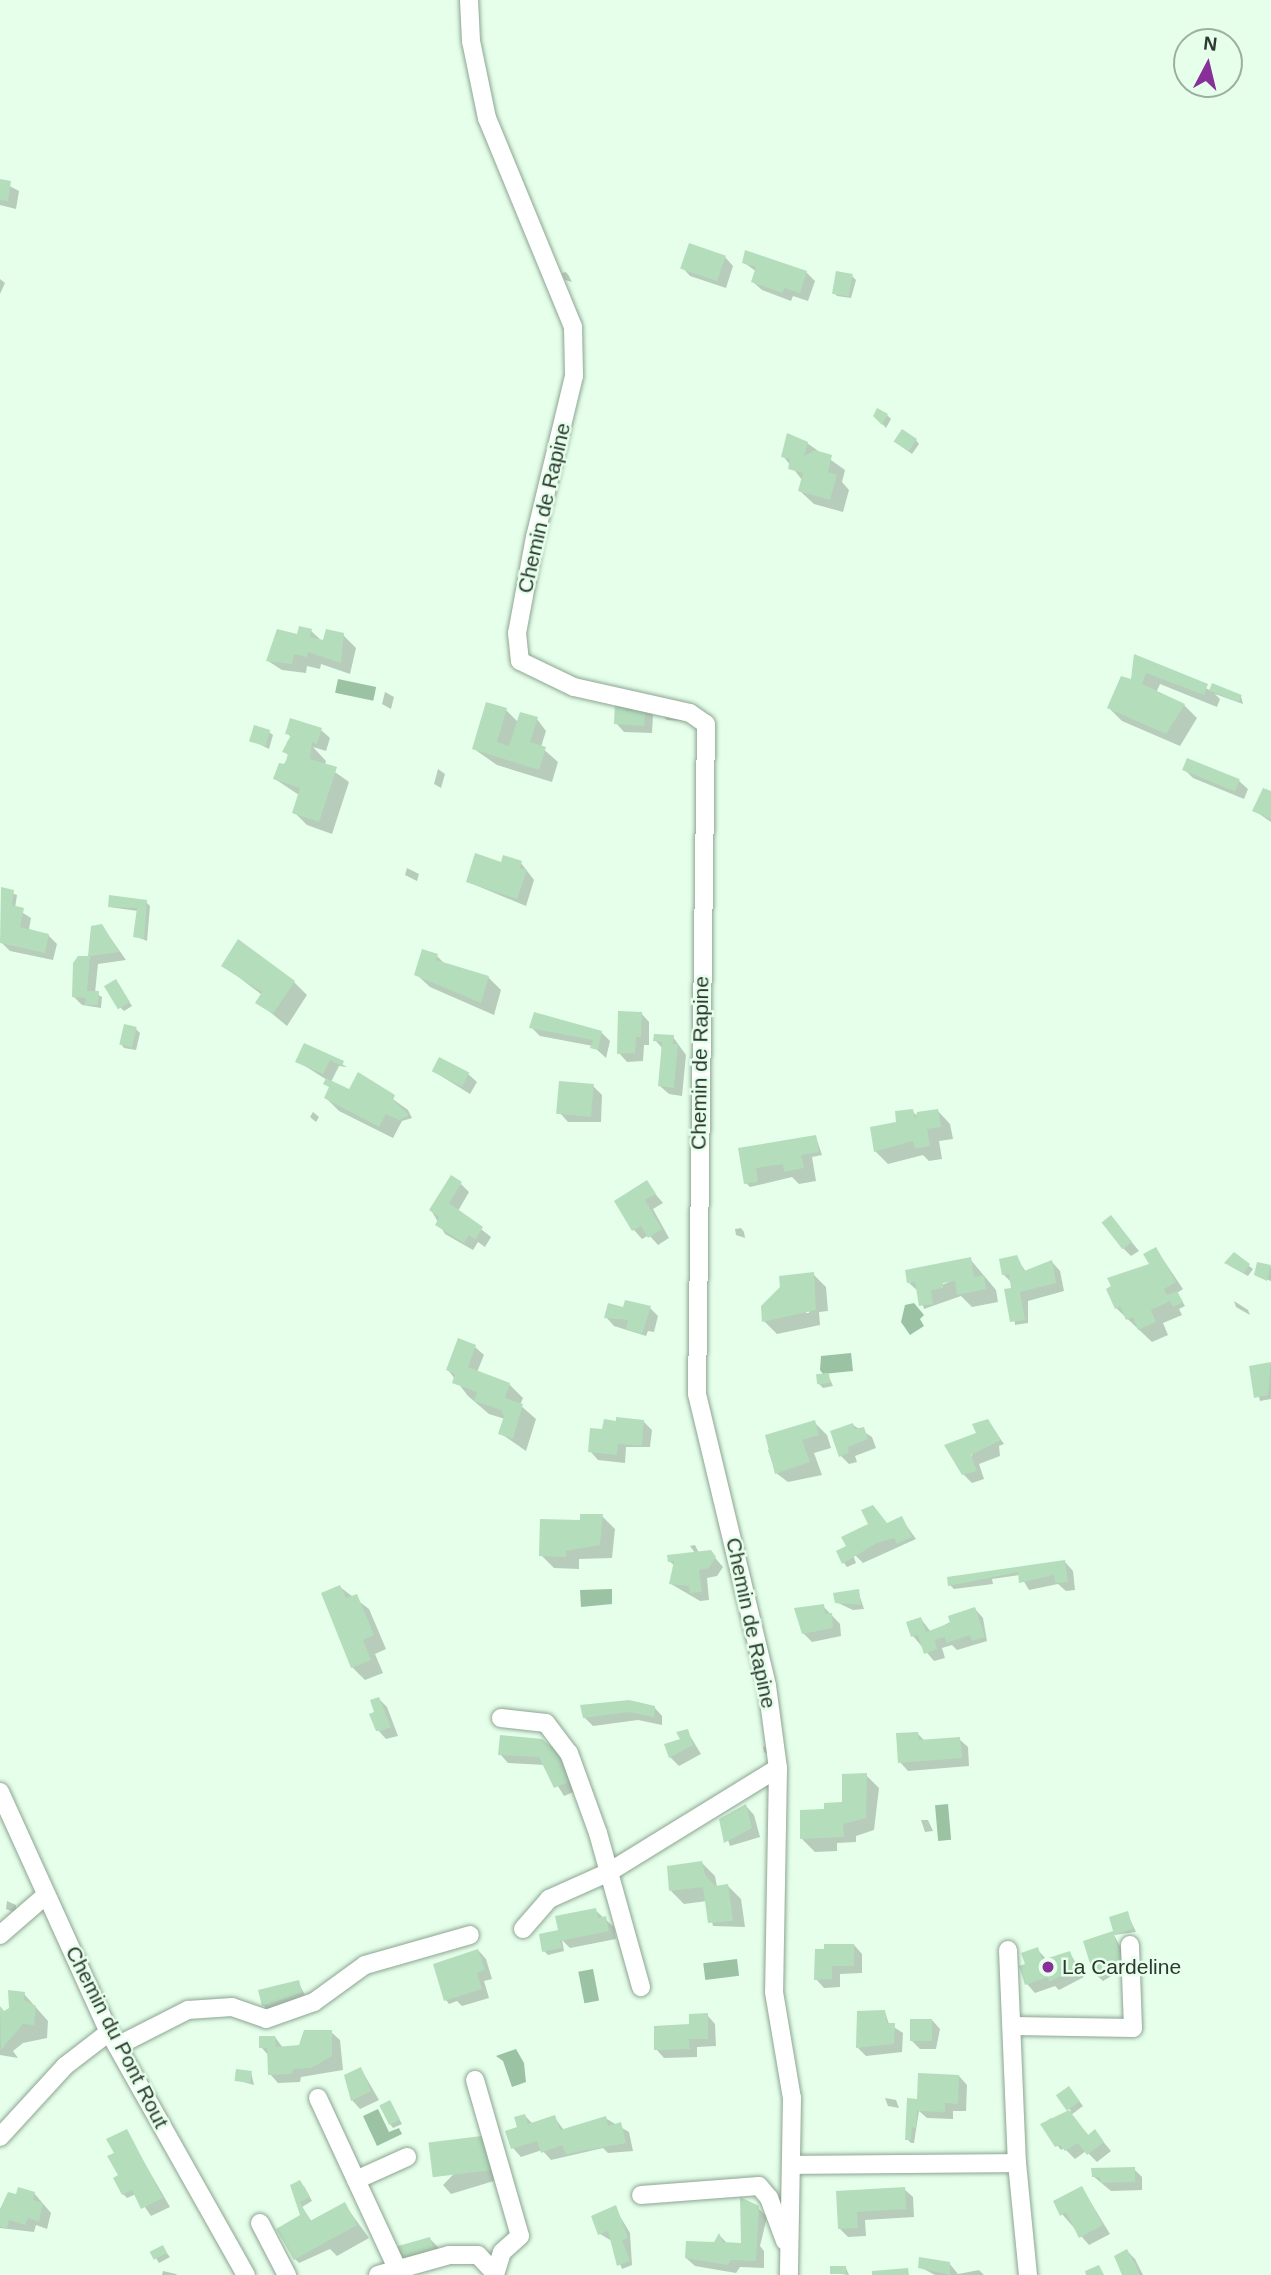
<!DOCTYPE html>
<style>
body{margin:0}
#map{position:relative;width:1271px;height:2275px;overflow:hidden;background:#e5ffea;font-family:Arial,sans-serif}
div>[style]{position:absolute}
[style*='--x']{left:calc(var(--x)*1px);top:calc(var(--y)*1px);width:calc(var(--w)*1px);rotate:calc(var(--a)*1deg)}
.water>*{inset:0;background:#9bc3a3;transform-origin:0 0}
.shadow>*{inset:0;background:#0003}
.building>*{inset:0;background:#b4ddbc;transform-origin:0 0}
.roads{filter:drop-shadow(0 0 2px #8da592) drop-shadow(0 0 2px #8da592)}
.minor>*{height:18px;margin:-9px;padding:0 9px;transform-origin:9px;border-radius:9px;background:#fff}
.dots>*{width:19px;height:19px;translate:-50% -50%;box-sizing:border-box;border:4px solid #e5ffea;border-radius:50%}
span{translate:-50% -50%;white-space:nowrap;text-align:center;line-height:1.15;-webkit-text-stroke:5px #e5ffea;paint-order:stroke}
.street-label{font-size:21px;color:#2e3830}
.poi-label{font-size:21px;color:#2e3830}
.left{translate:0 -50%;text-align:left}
.north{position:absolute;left:1173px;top:28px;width:70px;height:70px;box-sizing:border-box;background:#e5ffea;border:2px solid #9cafa0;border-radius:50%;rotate:7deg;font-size:19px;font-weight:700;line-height:28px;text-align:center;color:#2e3830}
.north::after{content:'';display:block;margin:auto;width:24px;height:32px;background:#892f9a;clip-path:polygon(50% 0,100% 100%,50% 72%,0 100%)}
</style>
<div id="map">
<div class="water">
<div style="left:338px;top:679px;width:39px;height:14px;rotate:12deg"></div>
<div style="clip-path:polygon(914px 1303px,924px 1315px,920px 1319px,924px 1326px,910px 1335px,901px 1322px,905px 1305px)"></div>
<div style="clip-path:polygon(851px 1353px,853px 1371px,823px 1374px,820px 1370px,821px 1356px)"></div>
<div style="clip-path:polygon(612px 1589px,612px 1604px,581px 1607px,580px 1590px)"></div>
<div style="left:948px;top:1804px;width:36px;height:13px;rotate:85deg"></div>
<div style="left:737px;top:1959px;width:17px;height:34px;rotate:83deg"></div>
<div style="left:593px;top:1969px;width:32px;height:15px;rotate:79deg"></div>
<div style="clip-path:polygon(516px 2049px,524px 2063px,526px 2082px,512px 2087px,503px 2061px,496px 2056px)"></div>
<div style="clip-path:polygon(378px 2109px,389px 2132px,399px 2128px,402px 2134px,377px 2146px,363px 2116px)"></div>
</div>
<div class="shadow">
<div style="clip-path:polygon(0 181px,19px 191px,16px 209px,0 205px)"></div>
<div style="clip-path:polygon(725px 257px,733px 266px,726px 288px,690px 276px,682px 267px)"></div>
<div style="clip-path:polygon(743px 262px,806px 272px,815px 281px,808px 301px,793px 296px,791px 301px,762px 290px,753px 282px,757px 272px)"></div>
<div style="clip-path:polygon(566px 272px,569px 276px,572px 282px,565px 280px,562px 273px)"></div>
<div style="clip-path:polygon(852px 276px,856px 280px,851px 298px,837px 296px,833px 292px)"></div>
<div style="clip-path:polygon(0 279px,5px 283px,0 294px)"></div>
<div style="clip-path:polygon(887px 415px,891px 419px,886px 428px,875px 416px)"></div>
<div style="clip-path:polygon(916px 440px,919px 444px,912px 454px,900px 445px)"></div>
<div style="clip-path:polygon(807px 443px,845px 470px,842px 482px,849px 490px,843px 512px,814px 504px,800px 491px,803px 481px,783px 456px)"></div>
<div style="clip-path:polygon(311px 631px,322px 641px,343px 635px,356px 648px,350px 674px,321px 664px,320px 669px,307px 666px,306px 673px,282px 670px,268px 661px)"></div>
<div style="clip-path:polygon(1136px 657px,1212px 691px,1241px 696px,1243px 704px,1215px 694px,1220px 699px,1217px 707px,1160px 684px,1156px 693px,1184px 705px,1197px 718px,1180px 746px,1122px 721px,1109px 708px,1131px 681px)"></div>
<div style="clip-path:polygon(385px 692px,394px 697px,391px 709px,382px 704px)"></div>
<div style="clip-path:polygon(626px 703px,636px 713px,645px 707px,653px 715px,652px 733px,624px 732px,616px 723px)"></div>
<div style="clip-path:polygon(506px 710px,518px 722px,537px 719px,546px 731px,541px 747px,558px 762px,552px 782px,497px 765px,474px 749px)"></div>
<div style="clip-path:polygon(663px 716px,685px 717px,685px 721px,667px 720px)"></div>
<div style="clip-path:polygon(321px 730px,330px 738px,326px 751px,313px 747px,326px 761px,325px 765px,349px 782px,332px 834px,307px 825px,294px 812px,299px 795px,275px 779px,289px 756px,284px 751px,288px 740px,296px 742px,287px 733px)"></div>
<div style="clip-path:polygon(269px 732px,273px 735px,269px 749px,251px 740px)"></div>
<div style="clip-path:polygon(1188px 760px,1239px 781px,1248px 789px,1244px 799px,1193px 778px,1184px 769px)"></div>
<div style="clip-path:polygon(438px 769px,445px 774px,441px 788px,434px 784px)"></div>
<div style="clip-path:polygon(1271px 793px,1271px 822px,1255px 811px)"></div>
<div style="clip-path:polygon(521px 863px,534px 880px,526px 906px,468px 882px)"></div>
<div style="clip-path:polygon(407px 868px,419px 874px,417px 881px,405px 875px)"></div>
<div style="clip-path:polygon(2px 890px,17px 895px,15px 908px,31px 918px,29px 929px,48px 935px,57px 944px,53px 960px,10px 951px,1px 942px)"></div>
<div style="clip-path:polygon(146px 902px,150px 906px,147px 941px,135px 936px,138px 911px,109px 907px)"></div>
<div style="clip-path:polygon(102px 926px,126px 960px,98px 964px,95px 993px,102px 997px,101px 1008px,82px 1005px,74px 997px,90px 957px,93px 928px)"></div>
<div style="clip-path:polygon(437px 956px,446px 965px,488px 977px,501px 990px,494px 1015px,430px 987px,416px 974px)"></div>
<div style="clip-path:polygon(223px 965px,294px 982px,307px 995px,287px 1026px,258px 1002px,262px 995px)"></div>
<div style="clip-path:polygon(119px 985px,132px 1006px,124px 1011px,120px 1007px)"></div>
<div style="clip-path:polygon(641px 1013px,649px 1022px,649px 1045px,644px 1045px,643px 1061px,627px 1062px,619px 1053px)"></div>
<div style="clip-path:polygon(531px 1027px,601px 1032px,610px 1041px,606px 1058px,593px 1046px,540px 1036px)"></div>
<div style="clip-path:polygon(136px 1029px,140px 1033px,136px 1050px,124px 1048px,121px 1044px)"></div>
<div style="clip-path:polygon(673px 1037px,686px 1055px,682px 1096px,669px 1094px,660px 1086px,663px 1049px,655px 1040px)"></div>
<div style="clip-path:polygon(331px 1058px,347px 1067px,339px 1066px,331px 1082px,350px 1091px,358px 1074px,408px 1110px,412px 1118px,402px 1121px,393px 1138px,339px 1111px,326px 1098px,330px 1089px,327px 1080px,297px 1061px)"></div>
<div style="clip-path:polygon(433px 1071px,468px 1074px,477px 1082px,470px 1094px)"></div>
<div style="clip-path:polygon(593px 1086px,602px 1095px,601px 1122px,568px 1122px,560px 1113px)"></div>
<div style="clip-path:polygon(937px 1110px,950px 1124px,953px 1139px,939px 1141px,942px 1159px,929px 1161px,923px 1155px,888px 1164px,875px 1151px,912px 1111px,919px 1118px)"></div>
<div style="clip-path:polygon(313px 1112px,319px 1117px,316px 1122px,310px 1117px)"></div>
<div style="clip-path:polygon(816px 1137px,822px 1155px,812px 1157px,816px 1181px,799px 1184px,792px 1177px,750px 1187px,746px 1183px,740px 1150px)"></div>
<div style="clip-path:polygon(646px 1183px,663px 1203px,653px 1209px,669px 1238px,658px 1245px,649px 1235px,642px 1239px,634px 1230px,616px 1202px)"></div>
<div style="clip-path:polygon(461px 1184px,469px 1192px,458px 1211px,491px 1237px,485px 1247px,478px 1242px,473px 1250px,445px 1234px,431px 1210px)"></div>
<div style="clip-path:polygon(1111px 1217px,1139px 1251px,1131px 1256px,1123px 1248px)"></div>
<div style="clip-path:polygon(741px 1228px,744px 1232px,745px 1238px,736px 1235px,735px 1229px)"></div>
<div style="clip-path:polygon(1156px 1249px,1183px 1289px,1177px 1293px,1185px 1306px,1179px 1309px,1182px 1315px,1163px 1323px,1168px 1335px,1152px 1342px,1116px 1308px,1109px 1279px,1151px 1265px)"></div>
<div style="clip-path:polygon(1234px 1254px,1253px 1269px,1248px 1276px,1230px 1266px)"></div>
<div style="clip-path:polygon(1016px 1257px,1026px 1272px,1052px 1262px,1060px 1271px,1064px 1291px,1028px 1301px,1028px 1323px,1015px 1325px,1012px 1283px,1003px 1274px)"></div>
<div style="clip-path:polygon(evenodd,970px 1259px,996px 1290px,998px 1302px,972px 1307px,961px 1296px,924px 1309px,919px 1292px,909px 1283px,970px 1259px,958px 1278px,923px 1293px,921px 1290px,958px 1278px)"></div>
<div style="clip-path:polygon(1259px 1264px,1271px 1267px,1271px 1281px,1256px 1275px)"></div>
<div style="clip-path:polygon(evenodd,813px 1274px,826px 1287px,828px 1311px,819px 1312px,820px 1325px,777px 1334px,764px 1321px,813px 1274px,805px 1291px,808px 1291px,809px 1313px,806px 1313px,805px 1291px)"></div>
<div style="clip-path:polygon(1234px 1301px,1248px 1310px,1250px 1315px,1236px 1307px)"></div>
<div style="clip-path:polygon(650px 1308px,658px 1316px,654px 1332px,648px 1331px,646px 1336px,614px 1326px,606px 1317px,624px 1309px)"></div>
<div style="clip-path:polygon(475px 1347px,484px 1355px,477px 1372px,509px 1384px,523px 1398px,520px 1405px,536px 1419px,526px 1451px,500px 1433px,505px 1419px,489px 1414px,468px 1396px,448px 1370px)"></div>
<div style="clip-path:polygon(1271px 1364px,1271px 1399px,1260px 1401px,1251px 1367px)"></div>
<div style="clip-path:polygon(828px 1375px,833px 1386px,823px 1388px,819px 1384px)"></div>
<div style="clip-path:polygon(643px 1421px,652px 1430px,650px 1447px,626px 1447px,625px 1463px,598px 1460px,590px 1451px,604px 1431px)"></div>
<div style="clip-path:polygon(988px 1421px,1004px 1444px,999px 1446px,1000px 1456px,979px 1464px,984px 1479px,972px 1483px,963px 1474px)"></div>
<div style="clip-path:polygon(814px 1422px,827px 1435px,831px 1448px,814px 1453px,822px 1475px,788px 1482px,776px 1473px,768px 1450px)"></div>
<div style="clip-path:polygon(853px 1425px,872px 1437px,876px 1448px,855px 1456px,857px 1462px,849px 1464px,841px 1456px)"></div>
<div style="clip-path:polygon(873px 1507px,886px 1526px,901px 1518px,916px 1539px,863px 1563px,852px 1552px,856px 1563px,847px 1567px,844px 1563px,850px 1546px,870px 1525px)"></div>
<div style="clip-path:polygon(602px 1516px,615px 1529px,612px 1558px,579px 1559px,579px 1569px,554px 1568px,541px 1555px,582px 1522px)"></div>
<div style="clip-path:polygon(695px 1545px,699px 1553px,710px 1552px,723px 1567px,717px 1576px,707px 1578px,709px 1600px,700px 1601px,671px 1584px,675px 1566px,669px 1561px,695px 1553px,690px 1546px)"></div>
<div style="clip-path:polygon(1065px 1562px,1073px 1571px,1075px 1590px,1066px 1591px,1058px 1584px,1029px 1590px,1020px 1575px,992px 1579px,993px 1584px,954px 1589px,950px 1585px)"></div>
<div style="clip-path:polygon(340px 1587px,369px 1609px,386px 1649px,375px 1654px,383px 1673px,365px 1680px,352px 1667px)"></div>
<div style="clip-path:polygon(858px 1591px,864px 1609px,853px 1610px,836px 1602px)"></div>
<div style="clip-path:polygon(823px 1606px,840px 1624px,841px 1636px,812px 1642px,803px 1633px)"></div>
<div style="clip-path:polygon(975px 1609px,983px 1618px,987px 1641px,957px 1650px,952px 1645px,942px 1648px,945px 1658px,934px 1661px,913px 1636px,921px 1619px,931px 1632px)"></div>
<div style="clip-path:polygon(379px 1699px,387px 1707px,398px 1736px,386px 1739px,378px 1730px)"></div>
<div style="clip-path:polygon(654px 1707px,662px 1716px,662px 1725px,638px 1720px,593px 1726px,584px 1717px)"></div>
<div style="clip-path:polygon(687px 1731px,701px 1754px,679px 1766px,670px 1757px)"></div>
<div style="clip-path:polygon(917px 1733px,925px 1741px,959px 1739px,968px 1747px,969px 1766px,908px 1771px,900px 1762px)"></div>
<div style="clip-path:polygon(541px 1741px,578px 1790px,564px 1796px,545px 1765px,508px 1763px,500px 1754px)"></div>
<div style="clip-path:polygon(763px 1746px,770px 1749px,770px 1756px,764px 1752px)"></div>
<div style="clip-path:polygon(866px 1775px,879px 1788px,874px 1830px,856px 1836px,856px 1842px,837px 1843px,837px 1851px,815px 1852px,802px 1839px,826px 1811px,844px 1804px)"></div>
<div style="clip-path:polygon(746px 1806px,754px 1815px,760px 1837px,730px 1846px,721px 1820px)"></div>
<div style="clip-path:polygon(921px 1820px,928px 1820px,933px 1831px,925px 1832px)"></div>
<div style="clip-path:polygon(702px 1863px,715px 1876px,717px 1887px,728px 1886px,741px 1899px,745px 1927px,713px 1926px,707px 1901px,684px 1904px,671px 1891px)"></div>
<div style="clip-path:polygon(7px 1901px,16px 1905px,16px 1913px,6px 1909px)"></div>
<div style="clip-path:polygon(595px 1910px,614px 1927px,616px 1939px,570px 1948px,562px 1940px,564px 1951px,548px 1955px,544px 1951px,560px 1931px)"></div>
<div style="clip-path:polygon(1127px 1913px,1136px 1932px,1114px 1935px,1128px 1961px,1113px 1968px,1115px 1974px,1103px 1981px,1094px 1973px,1085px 1942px,1115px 1933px)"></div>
<div style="clip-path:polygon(854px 1945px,862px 1954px,862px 1973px,840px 1974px,840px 1987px,824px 1988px,816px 1979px)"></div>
<div style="clip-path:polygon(1037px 1949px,1047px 1960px,1070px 1953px,1084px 1977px,1059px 1990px,1055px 1986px,1035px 1993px,1027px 1984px,1027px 1965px)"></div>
<div style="clip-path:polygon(478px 1950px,486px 1959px,492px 1979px,484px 1981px,489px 1998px,462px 2006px,457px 2001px,449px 2004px,446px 2000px)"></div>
<div style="clip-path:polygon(298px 1982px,305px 1995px,267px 2009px,263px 2005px)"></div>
<div style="clip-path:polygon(24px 1994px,48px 2021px,47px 2038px,23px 2043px,13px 2051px,18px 2058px,0 2055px,0 2008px,5px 2013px)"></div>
<div style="clip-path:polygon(885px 2012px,889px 2024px,903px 2033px,902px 2052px,866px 2056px,858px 2048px)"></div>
<div style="clip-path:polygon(707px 2015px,715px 2024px,716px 2046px,697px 2047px,697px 2057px,664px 2058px,656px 2049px)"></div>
<div style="clip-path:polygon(932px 2020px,940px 2029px,936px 2049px,920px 2049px,911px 2040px)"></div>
<div style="clip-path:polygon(331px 2032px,340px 2040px,343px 2070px,301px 2077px,300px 2082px,278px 2083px,270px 2074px,269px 2056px,261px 2047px,275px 2037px,283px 2048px,301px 2051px,301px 2038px)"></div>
<div style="clip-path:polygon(361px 2069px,379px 2100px,360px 2109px,352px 2100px)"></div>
<div style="clip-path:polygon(251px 2072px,254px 2085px,236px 2080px)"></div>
<div style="clip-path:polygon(959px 2076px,967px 2085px,966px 2111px,953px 2111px,953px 2119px,927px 2118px,919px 2111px,914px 2143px,911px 2143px,907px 2139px,919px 2101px)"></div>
<div style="clip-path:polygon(1072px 2092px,1083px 2106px,1071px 2115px,1089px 2136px,1095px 2132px,1111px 2151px,1097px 2162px,1086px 2151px,1075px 2159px,1064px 2148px,1061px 2150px,1042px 2125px,1051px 2118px,1055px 2123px,1071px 2111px,1059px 2096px)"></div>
<div style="clip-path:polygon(885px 2098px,896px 2100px,899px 2108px,888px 2106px)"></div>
<div style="clip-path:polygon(390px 2102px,402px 2124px,393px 2128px,390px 2124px)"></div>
<div style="clip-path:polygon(525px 2116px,533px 2124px,554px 2117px,564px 2130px,605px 2118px,629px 2132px,633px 2151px,608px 2153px,603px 2148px,551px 2160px,542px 2150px,521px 2157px,513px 2148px)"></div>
<div style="clip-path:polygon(126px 2131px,170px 2207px,151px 2216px,136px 2194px,127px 2198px,123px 2194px,116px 2153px)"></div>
<div style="clip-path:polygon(490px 2137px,507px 2177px,451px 2194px,443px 2185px)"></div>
<div style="clip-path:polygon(1134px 2169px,1142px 2177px,1142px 2190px,1111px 2191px,1093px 2176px)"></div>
<div style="clip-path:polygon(292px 2186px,304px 2186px,312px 2201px,302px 2207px,312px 2222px,345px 2205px,369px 2238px,337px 2256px,330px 2249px,299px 2263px,295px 2259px,303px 2216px)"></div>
<div style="clip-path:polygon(1082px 2188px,1110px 2234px,1089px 2245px,1062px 2214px)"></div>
<div style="clip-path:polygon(904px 2189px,913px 2197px,914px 2217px,865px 2220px,866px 2236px,848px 2237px,840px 2229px,837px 2193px)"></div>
<div style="clip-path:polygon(34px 2193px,51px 2213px,47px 2229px,36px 2225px,34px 2232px,0 2228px,0 2210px,17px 2196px)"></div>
<div style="clip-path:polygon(615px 2208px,630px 2233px,632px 2265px,622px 2269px,612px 2241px,600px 2234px)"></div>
<div style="clip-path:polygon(758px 2208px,767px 2217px,760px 2246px,764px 2251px,764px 2268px,740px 2267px,736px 2273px,695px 2266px,686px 2258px,715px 2244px,719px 2235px,727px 2243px,742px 2243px)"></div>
<div style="clip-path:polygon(430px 2239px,438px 2247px,442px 2262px,403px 2261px)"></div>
<div style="clip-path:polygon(162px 2247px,170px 2257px,159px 2263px,152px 2252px)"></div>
<div style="clip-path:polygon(1127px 2251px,1135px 2259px,1143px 2275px,1124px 2275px)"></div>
<div style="clip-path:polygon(949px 2263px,958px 2274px,979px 2270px,984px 2275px,935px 2275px,920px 2267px)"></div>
<div style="clip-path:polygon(846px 2268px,849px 2275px,831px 2273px)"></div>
<div style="clip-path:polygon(163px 2271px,176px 2274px,177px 2275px,162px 2275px)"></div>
</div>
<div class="building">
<div style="clip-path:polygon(0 179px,11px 181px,8px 201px,0 200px)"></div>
<div style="left:689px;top:243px;width:39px;height:27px;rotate:19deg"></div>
<div style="clip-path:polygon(745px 250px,807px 271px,800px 293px,784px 288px,783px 293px,751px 282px,756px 267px,742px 263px)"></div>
<div style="left:836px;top:271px;width:17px;height:23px;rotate:10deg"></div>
<div style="clip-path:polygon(877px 408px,888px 414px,882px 425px,873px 416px)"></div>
<div style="left:902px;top:429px;width:18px;height:15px;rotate:34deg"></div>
<div style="clip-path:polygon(787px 433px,808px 442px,804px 456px,815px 450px,832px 455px,828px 472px,837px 475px,830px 500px,798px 491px,803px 473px,788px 469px,790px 459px,781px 457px)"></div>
<div style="clip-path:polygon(299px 626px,312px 629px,310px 637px,323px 640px,326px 629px,344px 633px,341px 663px,308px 652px,307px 657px,294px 654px,292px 664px,266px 661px,277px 629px,297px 634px)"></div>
<div style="clip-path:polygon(1134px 654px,1208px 684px,1204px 695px,1146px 673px,1142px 684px,1185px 704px,1166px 734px,1107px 708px,1121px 676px,1131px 679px)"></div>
<div style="left:1212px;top:683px;width:32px;height:8px;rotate:22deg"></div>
<div style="clip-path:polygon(615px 701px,627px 702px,626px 711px,635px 711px,636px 704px,646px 705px,644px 726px,614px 724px)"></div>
<div style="clip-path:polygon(486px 702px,507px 708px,497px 742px,509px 746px,520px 712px,538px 717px,530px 742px,546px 747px,539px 770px,472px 749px)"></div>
<div style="clip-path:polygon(290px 718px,322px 728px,317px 744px,312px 742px,310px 759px,337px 767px,319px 822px,292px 813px,300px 788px,273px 779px,279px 763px,285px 764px,288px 754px,282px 752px,291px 735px,285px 734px)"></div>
<div style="left:254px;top:725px;width:17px;height:17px;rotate:17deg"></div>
<div style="left:1187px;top:758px;width:57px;height:13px;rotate:22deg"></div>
<div style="clip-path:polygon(1263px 788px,1271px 791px,1271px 819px,1252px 811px)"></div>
<div style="clip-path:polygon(475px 853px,501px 862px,503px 855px,522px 861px,520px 868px,527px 870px,517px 899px,466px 882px)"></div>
<div style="clip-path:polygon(1px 887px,14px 890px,12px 905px,24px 908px,20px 927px,49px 934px,45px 953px,0 943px)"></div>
<div style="clip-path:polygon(109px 895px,147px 900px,144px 939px,133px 937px,137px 908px,108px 907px)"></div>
<div style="clip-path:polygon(102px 924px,119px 952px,90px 956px,87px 991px,99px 991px,98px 1005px,85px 1005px,86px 998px,72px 997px,73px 963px,78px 956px,88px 956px,91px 926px)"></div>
<div style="clip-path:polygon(238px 939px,295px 981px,273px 1014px,255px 1003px,262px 992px,221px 966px)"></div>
<div style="clip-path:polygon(422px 949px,438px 954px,436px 960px,489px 976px,481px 1003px,414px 975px)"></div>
<div style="left:116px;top:979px;width:27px;height:14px;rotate:59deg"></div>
<div style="clip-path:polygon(618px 1011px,642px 1012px,641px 1037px,636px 1037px,635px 1053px,617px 1054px)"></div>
<div style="clip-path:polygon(534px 1012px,602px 1031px,598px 1050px,590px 1048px,593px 1040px,529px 1028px)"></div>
<div style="left:124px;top:1024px;width:13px;height:21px;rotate:13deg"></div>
<div style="clip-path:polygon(654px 1034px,674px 1035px,673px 1044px,678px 1044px,674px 1088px,658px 1086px,662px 1042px,653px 1041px)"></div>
<div style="clip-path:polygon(304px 1043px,344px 1061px,342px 1066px,330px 1060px,323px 1074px,295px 1062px)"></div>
<div style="left:439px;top:1057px;width:34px;height:16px;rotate:27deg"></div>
<div style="clip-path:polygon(358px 1072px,395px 1095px,393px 1100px,409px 1115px,399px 1120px,386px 1114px,379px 1127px,324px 1098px,329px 1087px,323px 1084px,326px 1078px,349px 1089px)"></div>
<div style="left:559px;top:1081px;width:35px;height:33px;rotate:5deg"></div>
<div style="clip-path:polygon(913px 1109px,915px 1120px,917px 1112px,938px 1109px,941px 1127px,927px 1129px,930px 1146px,915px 1149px,913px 1141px,874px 1152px,870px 1127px,896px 1122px,895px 1111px)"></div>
<div style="clip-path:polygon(816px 1135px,819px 1152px,801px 1155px,804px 1168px,784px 1172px,783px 1164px,756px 1168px,758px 1182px,744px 1184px,738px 1148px)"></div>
<div style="clip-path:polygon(451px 1175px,462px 1182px,449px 1203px,483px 1227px,475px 1240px,469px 1235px,464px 1243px,435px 1225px,439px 1217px,429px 1210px)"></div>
<div style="clip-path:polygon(647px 1180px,656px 1194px,645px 1200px,662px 1229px,648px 1238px,641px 1226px,632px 1231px,614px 1201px)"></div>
<div style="left:1111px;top:1215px;width:34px;height:12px;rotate:52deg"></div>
<div style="clip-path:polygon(1156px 1247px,1176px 1282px,1164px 1289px,1167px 1295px,1177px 1291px,1183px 1302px,1173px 1307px,1170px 1301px,1151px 1310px,1156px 1322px,1138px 1330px,1133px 1317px,1126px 1320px,1120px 1306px,1115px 1309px,1106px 1289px,1111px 1286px,1107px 1278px,1149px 1264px,1143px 1254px)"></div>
<div style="clip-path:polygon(1234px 1252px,1250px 1264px,1244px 1273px,1224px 1263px)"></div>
<div style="clip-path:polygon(1017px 1255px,1024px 1271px,1052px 1260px,1056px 1283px,1020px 1292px,1025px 1320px,1010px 1322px,1004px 1289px,1011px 1288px,1009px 1274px,1002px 1275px,999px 1259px)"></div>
<div style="clip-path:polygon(971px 1257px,974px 1277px,984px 1275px,986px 1289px,957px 1295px,955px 1281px,943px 1283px,943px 1288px,931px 1290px,933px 1304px,919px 1306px,915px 1282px,907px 1283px,905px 1270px)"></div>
<div style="clip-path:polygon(1257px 1262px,1271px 1265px,1267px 1281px,1254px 1275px)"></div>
<div style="clip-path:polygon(814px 1272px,816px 1310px,762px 1322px,761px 1306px,780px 1287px,779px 1276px)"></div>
<div style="clip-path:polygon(625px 1300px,651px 1306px,642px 1334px,626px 1329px,628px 1320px,604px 1318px,608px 1303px,623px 1307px)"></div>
<div style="clip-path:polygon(458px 1338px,476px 1345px,468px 1367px,510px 1383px,505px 1398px,523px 1404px,513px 1439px,498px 1434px,504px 1416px,501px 1410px,474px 1401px,477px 1392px,452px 1383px,455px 1374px,446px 1370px)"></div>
<div style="clip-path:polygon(1271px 1362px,1268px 1395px,1254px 1398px,1249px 1366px)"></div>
<div style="left:829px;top:1373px;width:10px;height:13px;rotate:84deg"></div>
<div style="clip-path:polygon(616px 1417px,644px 1420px,642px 1446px,618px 1444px,617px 1455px,588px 1452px,590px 1428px,602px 1429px,604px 1419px,616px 1421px)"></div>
<div style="clip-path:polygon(988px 1419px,1001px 1440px,971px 1455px,977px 1471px,962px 1475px,944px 1445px,976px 1433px,972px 1424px)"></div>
<div style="clip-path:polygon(815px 1420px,819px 1435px,802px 1440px,810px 1462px,775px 1474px,765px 1435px)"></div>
<div style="clip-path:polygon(853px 1423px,855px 1429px,864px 1427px,868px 1439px,848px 1447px,849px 1453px,839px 1457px,830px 1431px)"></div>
<div style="clip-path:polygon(873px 1505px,887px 1523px,902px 1516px,912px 1537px,897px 1544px,894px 1538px,877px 1543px,842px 1564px,836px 1551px,846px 1546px,841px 1537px,868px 1524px,861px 1510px)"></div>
<div style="clip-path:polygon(580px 1514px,603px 1514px,600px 1545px,566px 1551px,566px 1557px,539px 1556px,540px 1519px,580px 1520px)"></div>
<div style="clip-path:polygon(711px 1550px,716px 1557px,709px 1568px,699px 1570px,702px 1592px,690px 1593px,689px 1586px,669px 1584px,674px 1561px,668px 1562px,667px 1555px)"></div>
<div style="clip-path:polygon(1065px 1560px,1068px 1582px,1055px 1583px,1054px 1575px,1019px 1583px,1018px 1572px,948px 1586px,947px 1577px)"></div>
<div style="clip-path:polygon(340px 1585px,346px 1598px,357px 1594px,374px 1635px,363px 1640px,371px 1660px,351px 1668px,321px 1593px)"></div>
<div style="clip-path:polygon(859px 1589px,861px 1605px,835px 1603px,833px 1593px)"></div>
<div style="clip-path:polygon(824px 1604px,825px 1614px,832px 1613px,833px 1628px,802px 1634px,794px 1608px)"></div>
<div style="clip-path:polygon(975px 1607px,985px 1637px,972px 1641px,970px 1635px,946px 1643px,945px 1637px,935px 1640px,937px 1649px,924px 1654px,918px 1635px,911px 1637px,906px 1622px,921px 1617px,926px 1632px,950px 1623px,948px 1616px)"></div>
<div style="clip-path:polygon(379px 1697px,391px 1727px,381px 1731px,376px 1731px,369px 1714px,374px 1712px,370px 1700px)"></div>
<div style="clip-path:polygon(629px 1700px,655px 1706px,654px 1717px,629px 1712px,583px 1718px,580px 1705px)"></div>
<div style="clip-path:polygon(688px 1729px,693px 1745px,669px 1758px,664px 1744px,680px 1739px,676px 1732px)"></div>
<div style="clip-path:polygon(918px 1732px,919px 1740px,960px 1737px,962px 1758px,898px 1763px,896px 1733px)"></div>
<div style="clip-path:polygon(500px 1735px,542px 1739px,560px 1754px,571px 1781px,554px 1788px,539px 1757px,498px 1755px)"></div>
<div style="clip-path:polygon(867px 1773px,866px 1818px,843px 1824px,844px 1837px,800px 1839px,800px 1810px,824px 1809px,824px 1803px,842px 1802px,842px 1774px)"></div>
<div style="clip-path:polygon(746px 1804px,752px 1828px,724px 1843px,719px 1819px)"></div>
<div style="clip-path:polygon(702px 1861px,705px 1875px,715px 1886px,728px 1884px,733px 1921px,708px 1923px,703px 1887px,669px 1891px,667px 1866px)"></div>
<div style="clip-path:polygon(596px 1908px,598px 1918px,606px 1916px,609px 1931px,560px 1941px,562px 1948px,542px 1952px,539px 1934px,558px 1930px,555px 1916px)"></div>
<div style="clip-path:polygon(1128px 1911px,1133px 1929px,1114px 1935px,1122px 1960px,1093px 1973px,1083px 1941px,1113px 1931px,1109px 1917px)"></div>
<div style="clip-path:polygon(824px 1944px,854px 1944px,854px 1966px,832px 1966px,832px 1979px,814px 1980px,815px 1949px,824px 1949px)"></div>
<div style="clip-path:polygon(1038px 1947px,1042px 1960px,1070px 1951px,1076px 1968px,1049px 1982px,1048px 1977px,1025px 1985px,1019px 1966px,1025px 1964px,1021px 1953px)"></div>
<div style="clip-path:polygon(478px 1949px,485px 1970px,477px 1973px,482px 1989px,444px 2001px,433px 1964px)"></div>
<div style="clip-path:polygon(299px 1980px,302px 1992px,262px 2006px,258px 1990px)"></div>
<div style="clip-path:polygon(8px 1990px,25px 1992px,24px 2000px,36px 2006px,34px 2025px,23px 2024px,1px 2050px,0 2006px,4px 2011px,9px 2008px)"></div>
<div style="clip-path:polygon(885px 2010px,887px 2023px,895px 2023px,894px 2044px,856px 2048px,857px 2011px)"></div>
<div style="clip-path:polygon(708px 2013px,708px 2039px,689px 2039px,690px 2049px,654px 2050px,654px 2026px,689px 2024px,689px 2014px)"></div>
<div style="left:910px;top:2019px;width:22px;height:22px"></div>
<div style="clip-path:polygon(304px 2030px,332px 2030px,332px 2056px,311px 2068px,293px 2069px,292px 2074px,268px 2075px,267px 2048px,259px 2048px,259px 2036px,275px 2036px,276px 2047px,299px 2045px)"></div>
<div style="clip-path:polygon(361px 2067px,371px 2091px,351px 2101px,344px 2075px)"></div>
<div style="left:236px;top:2069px;width:16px;height:12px;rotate:7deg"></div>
<div style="clip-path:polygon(918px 2073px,959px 2075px,958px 2104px,945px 2103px,945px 2112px,917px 2111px,916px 2128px,912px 2127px,911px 2140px,905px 2140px,907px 2098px,917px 2099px)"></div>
<div style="left:1069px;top:2086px;width:19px;height:16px;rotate:55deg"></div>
<div style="left:390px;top:2100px;width:22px;height:12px;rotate:63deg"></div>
<div style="clip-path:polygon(1069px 2110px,1088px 2135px,1095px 2129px,1104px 2142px,1087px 2155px,1078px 2143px,1065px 2151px,1060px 2145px,1055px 2147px,1040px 2124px)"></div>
<div style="clip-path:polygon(525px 2114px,528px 2124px,555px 2115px,560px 2130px,606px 2116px,608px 2126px,621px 2122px,626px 2143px,566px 2154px,562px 2145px,541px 2153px,537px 2141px,511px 2149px,505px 2131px,517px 2127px,514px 2117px)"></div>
<div style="clip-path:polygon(127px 2129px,163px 2198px,141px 2209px,132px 2190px,122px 2195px,113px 2178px,118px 2175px,107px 2156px,114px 2153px,106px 2139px)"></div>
<div style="left:490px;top:2135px;width:35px;height:62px;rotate:83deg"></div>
<div style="clip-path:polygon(1135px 2167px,1135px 2182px,1101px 2183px,1100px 2177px,1092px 2177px,1091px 2168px)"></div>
<div style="clip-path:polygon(300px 2180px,310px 2197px,300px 2202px,310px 2221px,345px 2202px,357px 2225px,294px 2260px,276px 2229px,300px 2215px,290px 2185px)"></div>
<div style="clip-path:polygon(1082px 2186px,1103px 2225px,1079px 2238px,1066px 2212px,1060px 2216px,1053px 2201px)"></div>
<div style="clip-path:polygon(18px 2187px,35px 2192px,33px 2200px,43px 2203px,39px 2222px,28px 2218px,25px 2225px,9px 2220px,7px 2229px,0 2226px,0 2209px,8px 2192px,16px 2194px)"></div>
<div style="clip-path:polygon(905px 2187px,906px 2209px,857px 2212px,858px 2228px,838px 2229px,836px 2191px)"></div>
<div style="clip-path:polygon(740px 2197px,759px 2206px,756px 2261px,731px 2260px,728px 2265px,685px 2258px,686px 2241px,714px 2242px,719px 2233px,723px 2242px,741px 2243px)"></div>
<div style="clip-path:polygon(616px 2205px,628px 2238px,622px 2240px,630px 2261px,617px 2266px,608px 2231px,598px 2235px,591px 2216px)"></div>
<div style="left:430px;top:2237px;width:18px;height:34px;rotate:74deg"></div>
<div style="left:163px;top:2245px;width:9px;height:15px;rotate:63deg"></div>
<div style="clip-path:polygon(1127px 2249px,1135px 2264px,1140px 2275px,1122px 2275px,1114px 2256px)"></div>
<div style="clip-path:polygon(919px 2257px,950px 2262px,950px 2275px,918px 2268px)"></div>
<div style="clip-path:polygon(1099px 2265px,1104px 2275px,1086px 2275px,1085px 2271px)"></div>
<div style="left:830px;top:2266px;width:16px;height:8px"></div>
<div style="clip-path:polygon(908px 2268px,909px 2275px,872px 2275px,872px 2271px)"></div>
</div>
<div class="roads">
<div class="minor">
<div style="--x:469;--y:0;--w:41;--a:87.2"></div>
<div style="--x:471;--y:41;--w:79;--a:78.3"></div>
<div style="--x:487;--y:118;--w:226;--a:67.6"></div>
<div style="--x:573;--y:327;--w:49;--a:88.8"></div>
<div style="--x:574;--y:376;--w:166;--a:103.6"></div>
<div style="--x:535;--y:537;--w:98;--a:100.6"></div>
<div style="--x:517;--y:633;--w:28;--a:84"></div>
<div style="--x:520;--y:661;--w:60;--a:25.7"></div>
<div style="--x:574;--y:687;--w:119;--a:12.6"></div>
<div style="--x:690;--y:713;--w:19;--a:35"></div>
<div style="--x:706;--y:724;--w:670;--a:90.77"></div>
<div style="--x:697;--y:1394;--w:300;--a:76.5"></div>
<div style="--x:767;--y:1686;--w:83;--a:82.4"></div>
<div style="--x:778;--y:1768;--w:224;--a:91"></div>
<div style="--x:774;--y:1992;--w:108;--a:80.4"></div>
<div style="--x:792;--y:2098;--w:177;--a:91"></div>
<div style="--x:501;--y:1718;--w:45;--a:6.3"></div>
<div style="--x:546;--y:1723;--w:38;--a:53"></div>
<div style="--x:569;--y:1753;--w:85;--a:70.1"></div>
<div style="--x:598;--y:1833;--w:160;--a:74.4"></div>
<div style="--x:0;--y:1792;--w:264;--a:65.6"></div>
<div style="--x:109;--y:2032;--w:279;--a:60.6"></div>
<div style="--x:523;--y:1929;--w:40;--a:-49"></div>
<div style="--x:549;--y:1899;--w:66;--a:-24.2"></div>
<div style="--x:609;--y:1872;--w:198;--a:-31.6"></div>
<div style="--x:0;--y:1935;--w:61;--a:-41"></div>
<div style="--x:1008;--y:1950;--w:213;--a:87.6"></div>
<div style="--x:1017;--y:2163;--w:113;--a:84.4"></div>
<div style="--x:1013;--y:2026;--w:120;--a:1"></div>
<div style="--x:1133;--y:2028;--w:83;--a:-92.1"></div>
<div style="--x:117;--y:2046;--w:80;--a:-26.9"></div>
<div style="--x:188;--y:2010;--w:44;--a:-3.9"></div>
<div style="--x:232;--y:2007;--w:36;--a:19"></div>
<div style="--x:266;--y:2019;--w:51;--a:-19.5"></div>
<div style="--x:314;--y:2002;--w:63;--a:-36"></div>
<div style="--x:365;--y:1965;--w:109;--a:-15.9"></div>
<div style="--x:475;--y:2080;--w:162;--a:73.9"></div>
<div style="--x:520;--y:2236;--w:24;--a:138"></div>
<div style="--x:502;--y:2252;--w:24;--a:107"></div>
<div style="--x:318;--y:2098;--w:190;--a:65.1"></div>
<div style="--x:0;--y:2137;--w:96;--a:-47.5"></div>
<div style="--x:65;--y:2066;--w:56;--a:-37.7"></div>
<div style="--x:791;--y:2165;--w:226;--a:-0.5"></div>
<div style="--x:356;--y:2180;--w:56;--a:-24.3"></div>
<div style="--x:641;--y:2195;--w:118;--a:-4.4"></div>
<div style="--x:759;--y:2186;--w:16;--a:50"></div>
<div style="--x:769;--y:2198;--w:46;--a:69.6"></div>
<div style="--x:260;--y:2223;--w:59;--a:62.6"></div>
<div style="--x:378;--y:2275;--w:74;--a:-15.7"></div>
<div style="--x:449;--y:2255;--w:29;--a:0"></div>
<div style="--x:478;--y:2255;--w:23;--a:47"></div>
</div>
</div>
<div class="dots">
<div style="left:1048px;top:1967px;background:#892f9a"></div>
</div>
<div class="street-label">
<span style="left:544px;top:508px;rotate:-77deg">Chemin de Rapine</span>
<span style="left:700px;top:1063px;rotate:-89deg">Chemin de Rapine</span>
<span style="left:751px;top:1623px;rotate:78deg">Chemin de Rapine</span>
<span style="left:117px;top:2037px;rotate:63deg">Chemin du Pont Rout</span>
</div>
<div class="poi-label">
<span class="left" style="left:1062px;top:1967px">La Cardeline</span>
</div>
<div class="north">N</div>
</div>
